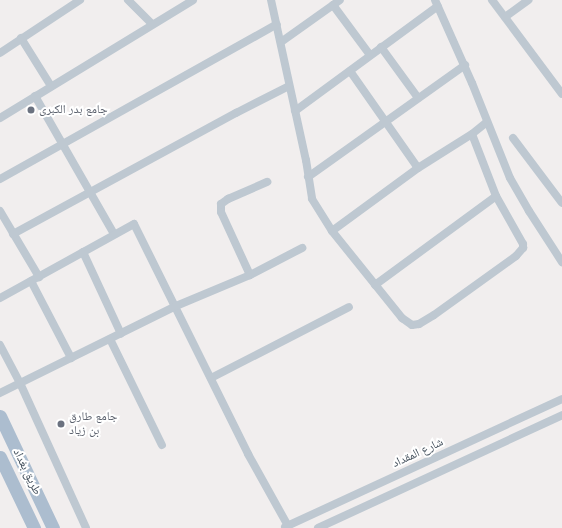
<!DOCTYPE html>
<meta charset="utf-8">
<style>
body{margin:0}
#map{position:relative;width:562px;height:528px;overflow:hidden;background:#f1eeee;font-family:"Fira Sans","Noto Naskh Arabic",sans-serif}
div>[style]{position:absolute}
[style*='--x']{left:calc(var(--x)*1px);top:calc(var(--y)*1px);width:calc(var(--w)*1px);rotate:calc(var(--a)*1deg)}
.minor>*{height:8px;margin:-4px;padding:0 4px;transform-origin:4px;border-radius:4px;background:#bec8d1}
.primary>*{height:13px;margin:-6.5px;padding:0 6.5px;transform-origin:6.5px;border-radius:6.5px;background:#acbdcf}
.dots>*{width:11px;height:11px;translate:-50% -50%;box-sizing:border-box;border:2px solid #fff;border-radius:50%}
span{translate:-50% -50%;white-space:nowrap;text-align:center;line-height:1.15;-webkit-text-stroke:4px #fff;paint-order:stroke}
.worship-label{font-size:12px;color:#5b616d}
.left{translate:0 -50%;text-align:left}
.street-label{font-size:12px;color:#45515d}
</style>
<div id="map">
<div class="minor">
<div style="--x:128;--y:0;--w:34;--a:45"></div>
<div style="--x:271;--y:0;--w:164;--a:77.7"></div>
<div style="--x:306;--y:160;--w:39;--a:81"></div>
<div style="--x:312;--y:199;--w:38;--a:58"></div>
<div style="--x:332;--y:231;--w:112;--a:51.2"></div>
<div style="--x:402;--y:318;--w:12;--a:35"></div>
<div style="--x:412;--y:325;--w:7;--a:-8"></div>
<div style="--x:419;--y:324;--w:17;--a:-31"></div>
<div style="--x:434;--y:315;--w:101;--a:-35.7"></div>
<div style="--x:516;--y:256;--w:11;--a:-49"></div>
<div style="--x:523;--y:248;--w:4;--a:-90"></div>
<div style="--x:523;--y:244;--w:55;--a:-119.4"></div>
<div style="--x:496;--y:196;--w:66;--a:-111.2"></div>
<div style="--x:435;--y:0;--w:91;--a:66"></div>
<div style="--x:472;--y:83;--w:102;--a:68.2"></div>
<div style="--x:510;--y:178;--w:38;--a:60"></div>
<div style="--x:529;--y:211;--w:61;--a:57.1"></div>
<div style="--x:492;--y:0;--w:117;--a:53.3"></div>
<div style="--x:333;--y:5;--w:62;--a:53.5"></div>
<div style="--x:505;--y:17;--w:29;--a:-36"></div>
<div style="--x:21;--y:38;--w:57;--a:58"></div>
<div style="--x:281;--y:42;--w:72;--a:-35.4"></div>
<div style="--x:381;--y:47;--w:63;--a:54"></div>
<div style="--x:0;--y:53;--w:96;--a:-33.5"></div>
<div style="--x:350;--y:71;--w:118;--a:55"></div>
<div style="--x:35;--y:96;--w:159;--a:60.2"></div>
<div style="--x:295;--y:111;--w:177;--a:-36.3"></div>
<div style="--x:0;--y:118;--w:226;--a:-31.4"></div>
<div style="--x:513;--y:138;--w:81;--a:53"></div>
<div style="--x:308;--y:177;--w:193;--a:-35.5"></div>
<div style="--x:0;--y:179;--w:317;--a:-29.2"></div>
<div style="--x:0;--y:211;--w:77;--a:59.4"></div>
<div style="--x:332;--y:231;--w:107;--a:-36.2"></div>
<div style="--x:418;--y:168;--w:64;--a:-32.2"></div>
<div style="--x:472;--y:134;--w:19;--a:-39"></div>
<div style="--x:13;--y:234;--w:254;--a:-28.5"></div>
<div style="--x:236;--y:113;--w:59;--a:-27"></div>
<div style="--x:83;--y:252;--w:90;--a:65.1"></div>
<div style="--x:250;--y:275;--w:69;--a:-114.7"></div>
<div style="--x:221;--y:212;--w:8;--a:-90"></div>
<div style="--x:221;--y:204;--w:9;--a:-36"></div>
<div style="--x:228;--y:199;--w:43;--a:-23.6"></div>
<div style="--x:31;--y:281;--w:87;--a:62.5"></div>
<div style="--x:375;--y:285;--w:150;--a:-36.3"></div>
<div style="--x:0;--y:298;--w:153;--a:-28.9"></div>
<div style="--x:134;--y:224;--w:257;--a:63.6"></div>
<div style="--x:248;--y:454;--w:82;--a:60.9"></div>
<div style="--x:110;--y:339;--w:118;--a:63.9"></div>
<div style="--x:0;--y:345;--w:43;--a:62.2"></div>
<div style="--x:20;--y:383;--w:159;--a:65.5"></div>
<div style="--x:211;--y:378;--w:155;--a:-27.2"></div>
<div style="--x:0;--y:393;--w:196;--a:-26.3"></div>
<div style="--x:176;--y:306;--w:80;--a:-22.7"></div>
<div style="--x:250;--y:275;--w:59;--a:-27.4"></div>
<div style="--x:285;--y:527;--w:305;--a:-24.8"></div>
<div style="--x:318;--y:528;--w:269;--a:-24.8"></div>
</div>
<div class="primary">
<div style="--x:0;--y:416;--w:124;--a:64.7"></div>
<div style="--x:0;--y:457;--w:79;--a:64.4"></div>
</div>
<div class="dots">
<div style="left:31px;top:110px;background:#6b7280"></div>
<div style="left:61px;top:424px;background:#6b7280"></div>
</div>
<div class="worship-label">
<span class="left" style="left:39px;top:110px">جامع بدر الكبرى</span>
<span class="left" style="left:69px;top:424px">جامع طارق<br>بن زياد</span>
</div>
<div class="street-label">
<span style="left:418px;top:453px;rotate:-25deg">شارع المقداد</span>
<span style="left:27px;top:472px;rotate:64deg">طريق بغداد</span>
</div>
</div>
